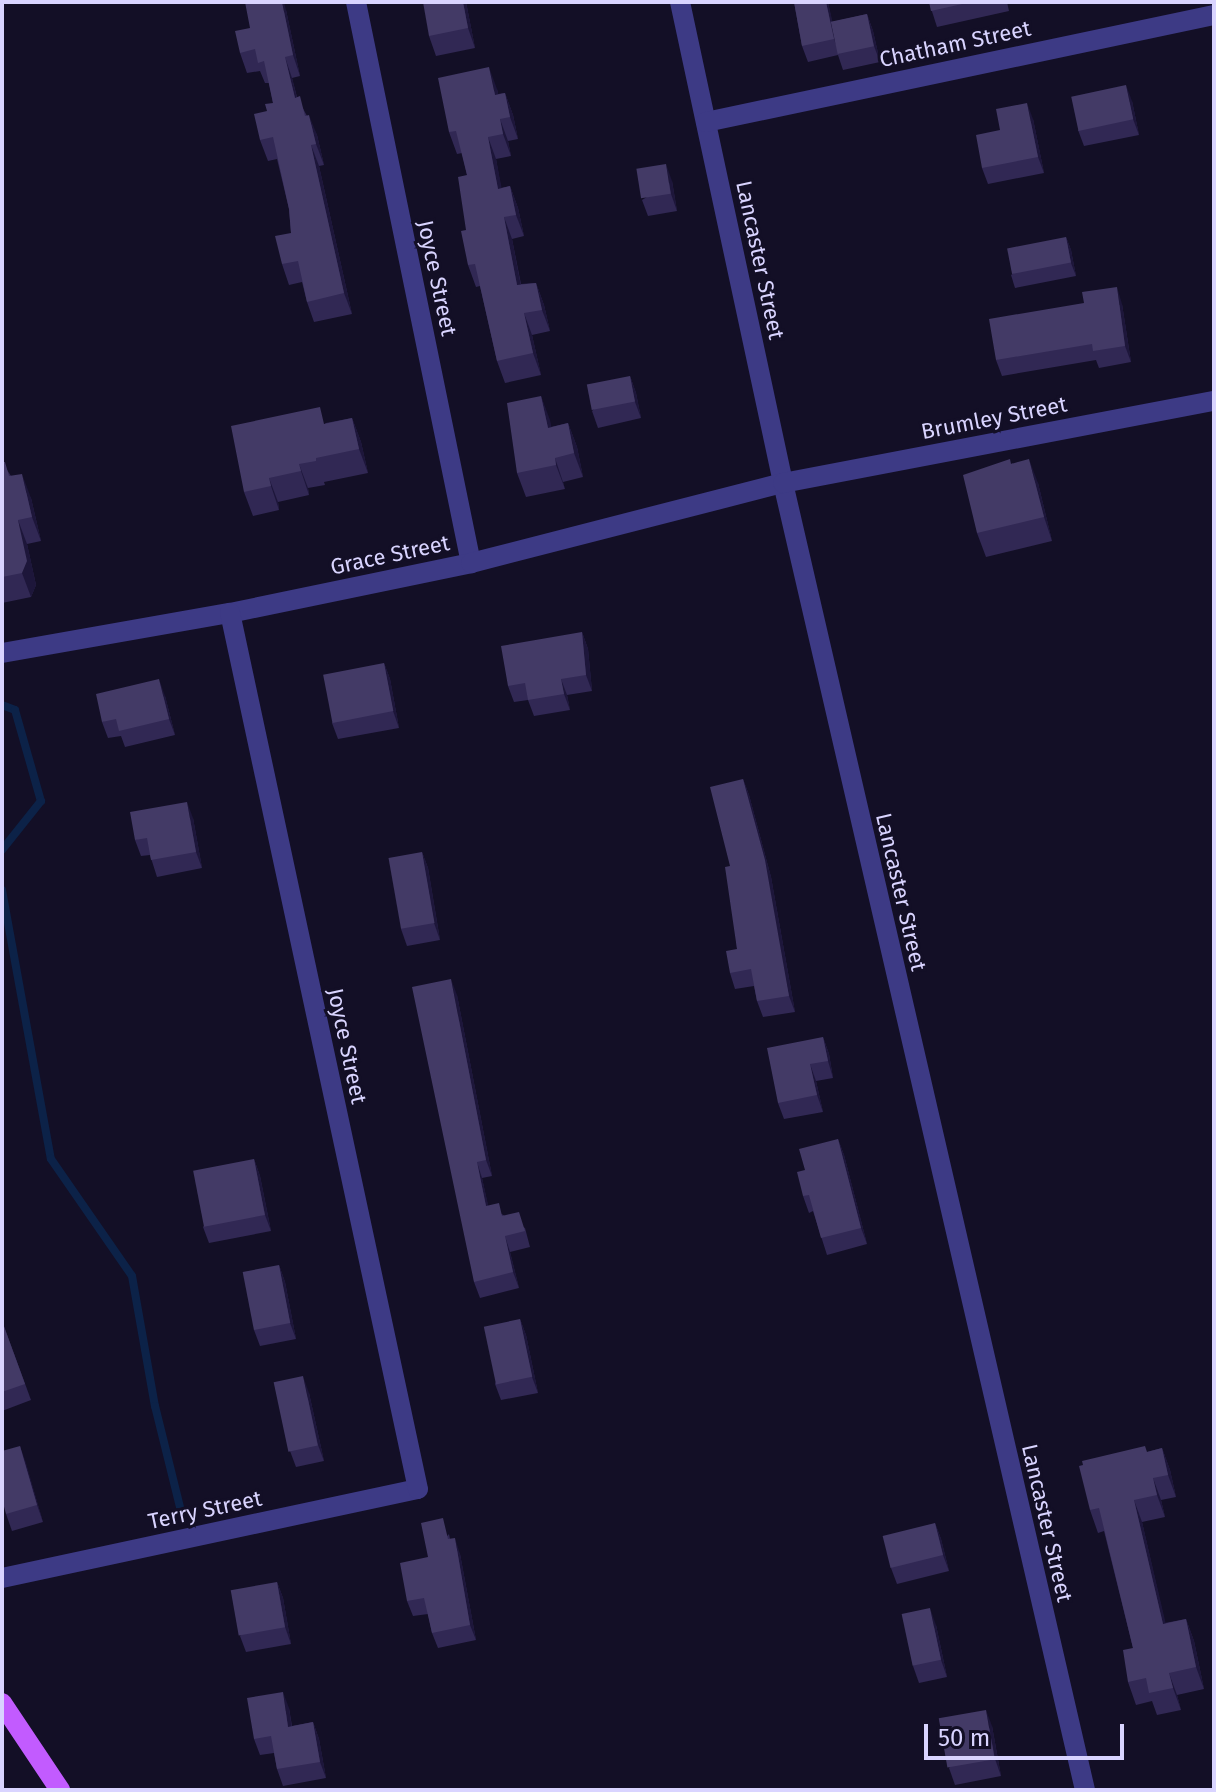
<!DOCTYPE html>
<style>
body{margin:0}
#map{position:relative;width:1216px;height:1792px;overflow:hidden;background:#130f26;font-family:"Fira Sans",sans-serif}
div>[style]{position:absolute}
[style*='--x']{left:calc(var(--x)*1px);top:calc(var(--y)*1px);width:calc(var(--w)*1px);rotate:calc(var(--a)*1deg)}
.stream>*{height:8px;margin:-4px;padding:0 4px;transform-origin:4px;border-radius:4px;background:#0c2248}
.minor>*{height:20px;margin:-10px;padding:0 10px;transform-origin:10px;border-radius:10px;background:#3d3a85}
.primary>*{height:20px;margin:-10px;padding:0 10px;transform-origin:10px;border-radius:10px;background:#c25bff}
.wall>*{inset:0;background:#312854}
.shaded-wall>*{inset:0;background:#1d163a}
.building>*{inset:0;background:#433a66;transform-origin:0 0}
span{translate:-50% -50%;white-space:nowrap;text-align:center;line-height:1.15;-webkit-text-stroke:6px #130f26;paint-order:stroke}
.street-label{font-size:22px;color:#d9d4ff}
.frame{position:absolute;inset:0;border:4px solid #d9d4ff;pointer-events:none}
.scale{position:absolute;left:924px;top:1724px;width:200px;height:36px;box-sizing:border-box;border:4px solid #d9d4ff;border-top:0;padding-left:10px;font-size:24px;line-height:28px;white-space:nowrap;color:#d9d4ff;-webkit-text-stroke:6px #130f26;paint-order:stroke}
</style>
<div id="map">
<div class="stream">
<div style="--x:2;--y:705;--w:14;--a:21"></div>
<div style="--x:15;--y:710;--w:95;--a:74.1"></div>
<div style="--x:41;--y:801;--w:63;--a:128.5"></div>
<div style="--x:2;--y:890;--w:273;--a:79.7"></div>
<div style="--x:51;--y:1159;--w:142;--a:55.3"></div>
<div style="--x:132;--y:1276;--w:132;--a:80"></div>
<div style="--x:155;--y:1406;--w:104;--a:76.1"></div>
</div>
<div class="minor">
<div style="--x:356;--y:2;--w:573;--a:78.42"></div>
<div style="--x:680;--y:2;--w:492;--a:77.9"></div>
<div style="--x:783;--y:483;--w:1341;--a:76.99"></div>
<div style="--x:706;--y:122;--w:519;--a:-11.89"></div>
<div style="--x:2;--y:653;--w:231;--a:-10"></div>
<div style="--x:230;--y:613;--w:246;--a:-11.7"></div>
<div style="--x:471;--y:563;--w:322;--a:-14.4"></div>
<div style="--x:783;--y:483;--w:439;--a:-10.8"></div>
<div style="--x:2;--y:1578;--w:425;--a:-12.1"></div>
<div style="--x:418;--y:1489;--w:896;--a:-102.11"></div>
</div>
<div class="primary">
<div style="--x:2;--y:1703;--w:105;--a:56.3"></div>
</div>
<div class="wall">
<div style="clip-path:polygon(466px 2px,475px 48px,436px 56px,429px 36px)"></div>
<div style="clip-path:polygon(794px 2px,828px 2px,832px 22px,867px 14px,873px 31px,880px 62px,843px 70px,838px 55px,808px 62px,802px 46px)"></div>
<div style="clip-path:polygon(929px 2px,1007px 2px,1009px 11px,937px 27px)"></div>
<div style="clip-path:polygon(286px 10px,300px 76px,292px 78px,297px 97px,317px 135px,324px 165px,319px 166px,352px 314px,314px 322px,307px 302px,302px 282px,289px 285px,282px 264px,291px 233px,289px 209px,277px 159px,268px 161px,260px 140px,267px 111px,273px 103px,269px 83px,265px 83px,260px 71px,247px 73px,240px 53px,250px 28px)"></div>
<div style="clip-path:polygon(497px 89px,498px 94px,505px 93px,513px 115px,518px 139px,508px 141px,511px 156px,496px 159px,501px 188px,510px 186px,518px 208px,524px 236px,512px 239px,521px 284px,536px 283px,544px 305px,550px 331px,532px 335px,541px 375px,505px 383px,497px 361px,480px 286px,476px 287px,468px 265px,466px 230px,467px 175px,462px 153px,457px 154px,449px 132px)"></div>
<div style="clip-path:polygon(1132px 101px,1139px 135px,1084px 146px,1078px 130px)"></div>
<div style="clip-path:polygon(1033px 119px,1044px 173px,988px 184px,982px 168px)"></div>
<div style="clip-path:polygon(672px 181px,677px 211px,648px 216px,642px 200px)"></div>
<div style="clip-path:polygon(1066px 237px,1071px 250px,1076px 276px,1015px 288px,1011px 275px)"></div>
<div style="clip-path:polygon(1122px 304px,1131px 362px,1099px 368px,1096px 360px,1002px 376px,996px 360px)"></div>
<div style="clip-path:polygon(630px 376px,636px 393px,641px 418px,598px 428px,592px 411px)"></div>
<div style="clip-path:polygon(541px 396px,551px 427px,568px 423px,577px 447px,583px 477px,563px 482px,565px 489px,526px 497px,517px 473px)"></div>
<div style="clip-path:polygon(352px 418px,361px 442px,368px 473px,324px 482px,325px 485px,308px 488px,309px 495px,278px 502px,279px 510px,253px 516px,244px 492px,326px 423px)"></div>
<div style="clip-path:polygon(2px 462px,11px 476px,31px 498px,41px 541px,27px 544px,36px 585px,31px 597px,2px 603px)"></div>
<div style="clip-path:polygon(1012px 463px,1038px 483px,1052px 541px,986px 557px,977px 533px)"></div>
<div style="clip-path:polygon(582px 632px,588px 649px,592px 691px,567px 695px,570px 710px,534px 716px,528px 700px,514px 702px,508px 686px)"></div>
<div style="clip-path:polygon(384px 663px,390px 679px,399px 728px,338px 739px,332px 723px)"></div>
<div style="clip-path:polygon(165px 696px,175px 735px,125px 747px,121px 736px,108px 738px,102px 722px)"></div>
<div style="clip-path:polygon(743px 779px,749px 795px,771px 877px,795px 1012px,763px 1017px,757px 1001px,754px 986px,735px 989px,730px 973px,737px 949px,730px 866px)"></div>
<div style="clip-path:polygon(193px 818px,202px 868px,157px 877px,150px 855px,141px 856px,135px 840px)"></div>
<div style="clip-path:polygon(422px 852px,428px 868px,440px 940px,407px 946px,401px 929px)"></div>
<div style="clip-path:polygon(457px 995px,492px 1176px,482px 1178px,488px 1206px,525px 1228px,530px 1247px,510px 1252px,519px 1288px,480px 1298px,474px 1282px)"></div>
<div style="clip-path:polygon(823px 1037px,829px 1054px,833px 1078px,816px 1081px,823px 1112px,784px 1119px,778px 1103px)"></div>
<div style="clip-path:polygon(838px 1139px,844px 1155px,867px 1244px,827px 1255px,813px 1211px,809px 1213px,803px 1196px,805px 1170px)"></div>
<div style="clip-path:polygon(254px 1159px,260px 1176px,271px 1231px,209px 1243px,203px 1227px)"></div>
<div style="clip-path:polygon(279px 1265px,285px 1282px,296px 1339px,260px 1346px,254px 1330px)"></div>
<div style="clip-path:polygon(520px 1319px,526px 1335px,538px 1393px,501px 1400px,495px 1384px)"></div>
<div style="clip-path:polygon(2px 1321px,31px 1400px,2px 1411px)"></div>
<div style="clip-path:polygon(309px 1393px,324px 1461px,296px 1467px,290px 1451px)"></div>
<div style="clip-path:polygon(20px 1446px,43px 1522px,12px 1531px,6px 1514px)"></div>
<div style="clip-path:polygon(1162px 1448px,1170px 1470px,1176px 1497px,1161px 1500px,1165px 1517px,1142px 1522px,1165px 1623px,1186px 1619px,1194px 1641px,1204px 1689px,1177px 1695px,1181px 1710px,1157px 1715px,1152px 1701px,1136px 1705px,1128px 1682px,1133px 1648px,1104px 1531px,1098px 1533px,1090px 1510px,1147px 1452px)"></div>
<div style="clip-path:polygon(935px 1523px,941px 1539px,949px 1571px,897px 1584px,891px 1568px)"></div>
<div style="clip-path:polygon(449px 1534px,450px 1539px,460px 1554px,476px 1640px,438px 1648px,432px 1633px,428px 1614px,413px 1616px,407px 1601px,428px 1557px)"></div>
<div style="clip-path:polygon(277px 1582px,283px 1598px,291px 1644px,246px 1652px,240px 1636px)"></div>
<div style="clip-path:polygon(936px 1625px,947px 1677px,919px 1683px,913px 1666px)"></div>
<div style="clip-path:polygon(289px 1708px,292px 1726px,313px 1722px,319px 1739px,326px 1778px,283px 1786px,277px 1769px,274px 1753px,260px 1755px,254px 1739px)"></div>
<div style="clip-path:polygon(992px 1726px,1001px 1776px,955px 1785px,949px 1768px)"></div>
</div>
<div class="shaded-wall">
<div style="clip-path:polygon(282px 2px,284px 2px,286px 10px,300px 76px,293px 55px)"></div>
<div style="clip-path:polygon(463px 2px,466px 2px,475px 48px,468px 28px)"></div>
<div style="clip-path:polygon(826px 2px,828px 2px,840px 55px,834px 39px)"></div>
<div style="clip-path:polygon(867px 14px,873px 31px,880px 62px,874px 46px)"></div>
<div style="clip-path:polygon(285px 57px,292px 78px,302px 118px,295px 98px)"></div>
<div style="clip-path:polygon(489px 67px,497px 89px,503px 117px,495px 95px)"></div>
<div style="clip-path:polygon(1126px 85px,1132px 101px,1139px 135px,1133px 119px)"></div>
<div style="clip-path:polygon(505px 93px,513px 115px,518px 139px,510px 117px)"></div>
<div style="clip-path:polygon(1027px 103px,1033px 119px,1044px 173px,1038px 157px)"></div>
<div style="clip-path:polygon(309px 115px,317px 135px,324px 165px,316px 144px)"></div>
<div style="clip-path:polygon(500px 119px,508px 141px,511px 156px,503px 134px)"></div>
<div style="clip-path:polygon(488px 137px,496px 159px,506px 210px,498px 189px)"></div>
<div style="clip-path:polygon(311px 145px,319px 166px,352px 314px,344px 293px)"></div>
<div style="clip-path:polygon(666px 164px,672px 181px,677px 211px,671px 194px)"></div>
<div style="clip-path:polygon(510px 186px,518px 208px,524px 236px,516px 215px)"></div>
<div style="clip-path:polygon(504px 217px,512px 239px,525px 307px,517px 285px)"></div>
<div style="clip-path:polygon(1066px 237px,1071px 250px,1076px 276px,1071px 263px)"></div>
<div style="clip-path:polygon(536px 283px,544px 305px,550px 331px,542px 310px)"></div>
<div style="clip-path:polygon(1117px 287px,1122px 304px,1131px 362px,1125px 346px)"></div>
<div style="clip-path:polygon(524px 313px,532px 335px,541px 375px,533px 353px)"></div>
<div style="clip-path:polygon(630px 376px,636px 393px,641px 418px,635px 402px)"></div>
<div style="clip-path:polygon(541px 396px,550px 420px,557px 452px,548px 428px)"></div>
<div style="clip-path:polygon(352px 418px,361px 442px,368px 473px,359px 449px)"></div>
<div style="clip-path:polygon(568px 423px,577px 447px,583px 477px,574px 453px)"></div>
<div style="clip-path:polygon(555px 458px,563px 482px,565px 489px,556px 465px)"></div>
<div style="clip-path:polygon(1029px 459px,1038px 483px,1052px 541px,1044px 517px)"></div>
<div style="clip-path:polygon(299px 464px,308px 488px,309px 495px,301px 471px)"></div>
<div style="clip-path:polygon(22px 474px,31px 498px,41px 541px,32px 517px)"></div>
<div style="clip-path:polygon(269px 478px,278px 502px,279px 510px,271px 486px)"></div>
<div style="clip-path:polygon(18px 520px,27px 544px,36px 585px,31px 597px,22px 573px)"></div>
<div style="clip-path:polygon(582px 632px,588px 649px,592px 691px,586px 675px)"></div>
<div style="clip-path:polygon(384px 663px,390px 679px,399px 728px,393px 711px)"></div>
<div style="clip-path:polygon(159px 679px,165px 696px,175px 735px,169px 719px)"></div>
<div style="clip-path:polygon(561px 679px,567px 695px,570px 710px,564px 694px)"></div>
<div style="clip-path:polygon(743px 779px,749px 795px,771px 877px,795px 1012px,789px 996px)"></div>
<div style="clip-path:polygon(187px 802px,193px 818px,202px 868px,196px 852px)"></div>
<div style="clip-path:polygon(422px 852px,428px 868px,440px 940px,434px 923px)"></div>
<div style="clip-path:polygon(451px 979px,457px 995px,492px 1176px,486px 1160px)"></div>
<div style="clip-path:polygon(823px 1037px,829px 1054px,833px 1078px,828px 1061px)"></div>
<div style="clip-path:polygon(810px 1064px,816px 1081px,823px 1112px,817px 1095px)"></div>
<div style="clip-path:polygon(838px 1139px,844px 1155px,867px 1244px,861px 1228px)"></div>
<div style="clip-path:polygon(254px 1159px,260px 1176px,271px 1231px,265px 1215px)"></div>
<div style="clip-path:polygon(477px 1162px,482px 1178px,492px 1222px,486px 1206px)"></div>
<div style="clip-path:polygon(505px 1236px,510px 1252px,519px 1288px,513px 1272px)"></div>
<div style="clip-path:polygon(279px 1265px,285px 1282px,296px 1339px,290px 1323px)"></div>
<div style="clip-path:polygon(520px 1319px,526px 1335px,538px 1393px,532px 1377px)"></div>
<div style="clip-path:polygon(303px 1376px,309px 1393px,324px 1461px,318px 1445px)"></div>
<div style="clip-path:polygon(20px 1446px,26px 1463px,43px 1522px,37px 1505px)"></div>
<div style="clip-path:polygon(1162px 1448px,1170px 1470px,1176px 1497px,1168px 1475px)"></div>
<div style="clip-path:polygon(1153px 1478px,1161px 1500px,1165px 1517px,1157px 1495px)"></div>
<div style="clip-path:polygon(1134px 1500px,1142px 1522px,1171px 1646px,1163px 1624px)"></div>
<div style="clip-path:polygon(935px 1523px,941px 1539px,949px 1571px,943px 1555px)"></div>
<div style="clip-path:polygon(455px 1538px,460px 1554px,476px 1640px,470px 1625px)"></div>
<div style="clip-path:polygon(277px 1582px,283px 1598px,291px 1644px,285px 1627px)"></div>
<div style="clip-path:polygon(930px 1608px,936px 1625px,947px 1677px,941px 1660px)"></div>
<div style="clip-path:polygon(1186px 1619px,1194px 1641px,1204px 1689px,1196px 1667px)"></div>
<div style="clip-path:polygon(1169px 1673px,1177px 1695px,1181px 1710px,1173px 1688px)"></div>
<div style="clip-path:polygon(283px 1692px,289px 1708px,294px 1743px,288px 1727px)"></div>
<div style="clip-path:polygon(986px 1710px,992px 1726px,1001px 1776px,995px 1759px)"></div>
<div style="clip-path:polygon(313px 1722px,319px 1739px,326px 1778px,320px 1762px)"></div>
</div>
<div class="building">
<div style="clip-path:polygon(245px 2px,282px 2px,293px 55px,285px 57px,295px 98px,300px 96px,305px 116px,309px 115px,316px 144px,311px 145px,344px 293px,307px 302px,298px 261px,282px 264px,275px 236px,291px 233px,289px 209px,273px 137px,260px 140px,254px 114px,267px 111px,265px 104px,273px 103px,264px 61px,258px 63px,255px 49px,240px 53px,235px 31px,250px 28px)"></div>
<div style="clip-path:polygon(423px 2px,463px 2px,468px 28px,429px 36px)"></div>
<div style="clip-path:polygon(794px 2px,826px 2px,834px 39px,802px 46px)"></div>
<div style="clip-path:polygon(929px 2px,971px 2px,931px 11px)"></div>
<div style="left:867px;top:14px;width:33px;height:37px;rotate:78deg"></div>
<div style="clip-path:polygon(489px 67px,495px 95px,505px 93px,510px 117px,500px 119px,503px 134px,488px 137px,498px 189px,510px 186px,516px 215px,504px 217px,517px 285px,536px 283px,542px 310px,524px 313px,533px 353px,497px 361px,475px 264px,468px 265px,461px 231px,466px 230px,458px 177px,467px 175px,456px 131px,449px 132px,438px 78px)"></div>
<div style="left:1126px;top:85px;width:35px;height:56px;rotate:78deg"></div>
<div style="clip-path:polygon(1027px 103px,1038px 157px,982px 168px,976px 135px,1000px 130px,996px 109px)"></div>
<div style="left:666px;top:164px;width:30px;height:30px;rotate:81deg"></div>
<div style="left:1066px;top:237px;width:26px;height:60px;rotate:79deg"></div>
<div style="clip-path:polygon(1117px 287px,1125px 346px,1093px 351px,1092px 344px,996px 360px,989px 319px,1084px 303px,1082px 292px)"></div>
<div style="left:630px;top:376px;width:26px;height:44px;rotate:79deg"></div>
<div style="clip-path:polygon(541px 396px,548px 428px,568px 423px,574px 453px,555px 458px,556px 465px,517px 473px,507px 403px)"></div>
<div style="clip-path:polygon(320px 407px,324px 424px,352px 418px,359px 449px,316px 458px,316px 461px,299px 464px,301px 471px,269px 478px,271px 486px,244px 492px,231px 426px)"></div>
<div style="clip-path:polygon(1010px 459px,1011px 464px,1029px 459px,1044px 517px,977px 533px,963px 475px)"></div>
<div style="clip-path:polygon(2px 462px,5px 462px,9px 476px,22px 474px,32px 517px,18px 520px,27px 561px,22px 573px,2px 577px)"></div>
<div style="clip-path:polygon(582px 632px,586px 675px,561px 679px,564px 694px,528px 700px,525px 683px,508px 686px,501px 646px)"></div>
<div style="left:384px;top:663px;width:49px;height:62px;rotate:79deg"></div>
<div style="clip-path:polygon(159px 679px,169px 719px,119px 731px,116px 719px,102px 722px,96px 694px)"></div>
<div style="clip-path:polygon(743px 779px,765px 860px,789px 996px,757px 1001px,751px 969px,730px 973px,726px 951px,737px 949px,725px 867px,730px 866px,710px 787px)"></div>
<div style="clip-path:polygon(187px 802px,196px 852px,151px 860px,147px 838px,135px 840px,130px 812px)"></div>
<div style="left:422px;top:852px;width:72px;height:34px;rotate:80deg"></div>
<div style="clip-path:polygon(451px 979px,486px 1160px,477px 1162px,486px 1206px,499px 1203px,502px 1216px,519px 1212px,525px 1231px,505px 1236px,513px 1272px,474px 1282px,412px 987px)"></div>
<div style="clip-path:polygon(823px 1037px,828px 1061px,810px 1064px,817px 1095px,778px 1103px,767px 1048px)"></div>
<div style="clip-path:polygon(838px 1139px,861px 1228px,821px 1238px,809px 1195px,803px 1196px,797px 1172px,805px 1170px,799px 1149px)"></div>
<div style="left:254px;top:1159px;width:57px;height:62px;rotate:79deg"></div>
<div style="left:279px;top:1265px;width:59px;height:37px;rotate:79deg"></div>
<div style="left:520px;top:1319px;width:59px;height:37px;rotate:78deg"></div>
<div style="clip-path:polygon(2px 1321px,25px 1384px,2px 1392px)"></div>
<div style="left:303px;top:1376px;width:71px;height:30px;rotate:78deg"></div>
<div style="clip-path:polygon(20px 1446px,37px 1505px,6px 1514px,2px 1499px,2px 1451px)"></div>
<div style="clip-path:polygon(1145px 1446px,1147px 1452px,1162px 1448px,1168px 1475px,1153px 1478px,1157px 1495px,1134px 1500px,1163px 1624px,1186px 1619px,1196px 1667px,1169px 1673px,1173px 1688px,1149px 1693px,1146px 1678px,1128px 1682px,1123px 1650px,1133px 1648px,1099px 1508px,1090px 1510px,1079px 1466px,1083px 1465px,1082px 1461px)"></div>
<div style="clip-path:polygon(443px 1518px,448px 1539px,455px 1538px,470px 1625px,432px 1633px,424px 1598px,407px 1601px,400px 1563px,428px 1557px,421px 1523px)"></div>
<div style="left:935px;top:1523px;width:33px;height:54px;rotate:76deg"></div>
<div style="left:277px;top:1582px;width:46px;height:47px;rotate:80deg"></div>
<div style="left:930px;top:1608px;width:53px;height:29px;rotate:78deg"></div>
<div style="clip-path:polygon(283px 1692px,288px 1727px,313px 1722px,320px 1762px,277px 1769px,271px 1736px,254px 1739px,247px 1698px)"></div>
<div style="left:986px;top:1710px;width:50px;height:48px;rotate:80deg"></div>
</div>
<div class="street-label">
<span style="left:955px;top:44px;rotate:-12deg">Chatham Street</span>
<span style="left:760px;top:260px;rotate:78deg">Lancaster Street</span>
<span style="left:437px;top:278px;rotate:78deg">Joyce Street</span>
<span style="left:994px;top:418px;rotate:-11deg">Brumley Street</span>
<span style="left:390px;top:555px;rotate:-12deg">Grace Street</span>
<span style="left:901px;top:892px;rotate:77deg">Lancaster Street</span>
<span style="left:347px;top:1046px;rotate:78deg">Joyce Street</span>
<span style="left:205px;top:1510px;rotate:-12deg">Terry Street</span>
<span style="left:1047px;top:1523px;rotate:77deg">Lancaster Street</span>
</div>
<div class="frame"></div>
<div class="scale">50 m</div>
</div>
